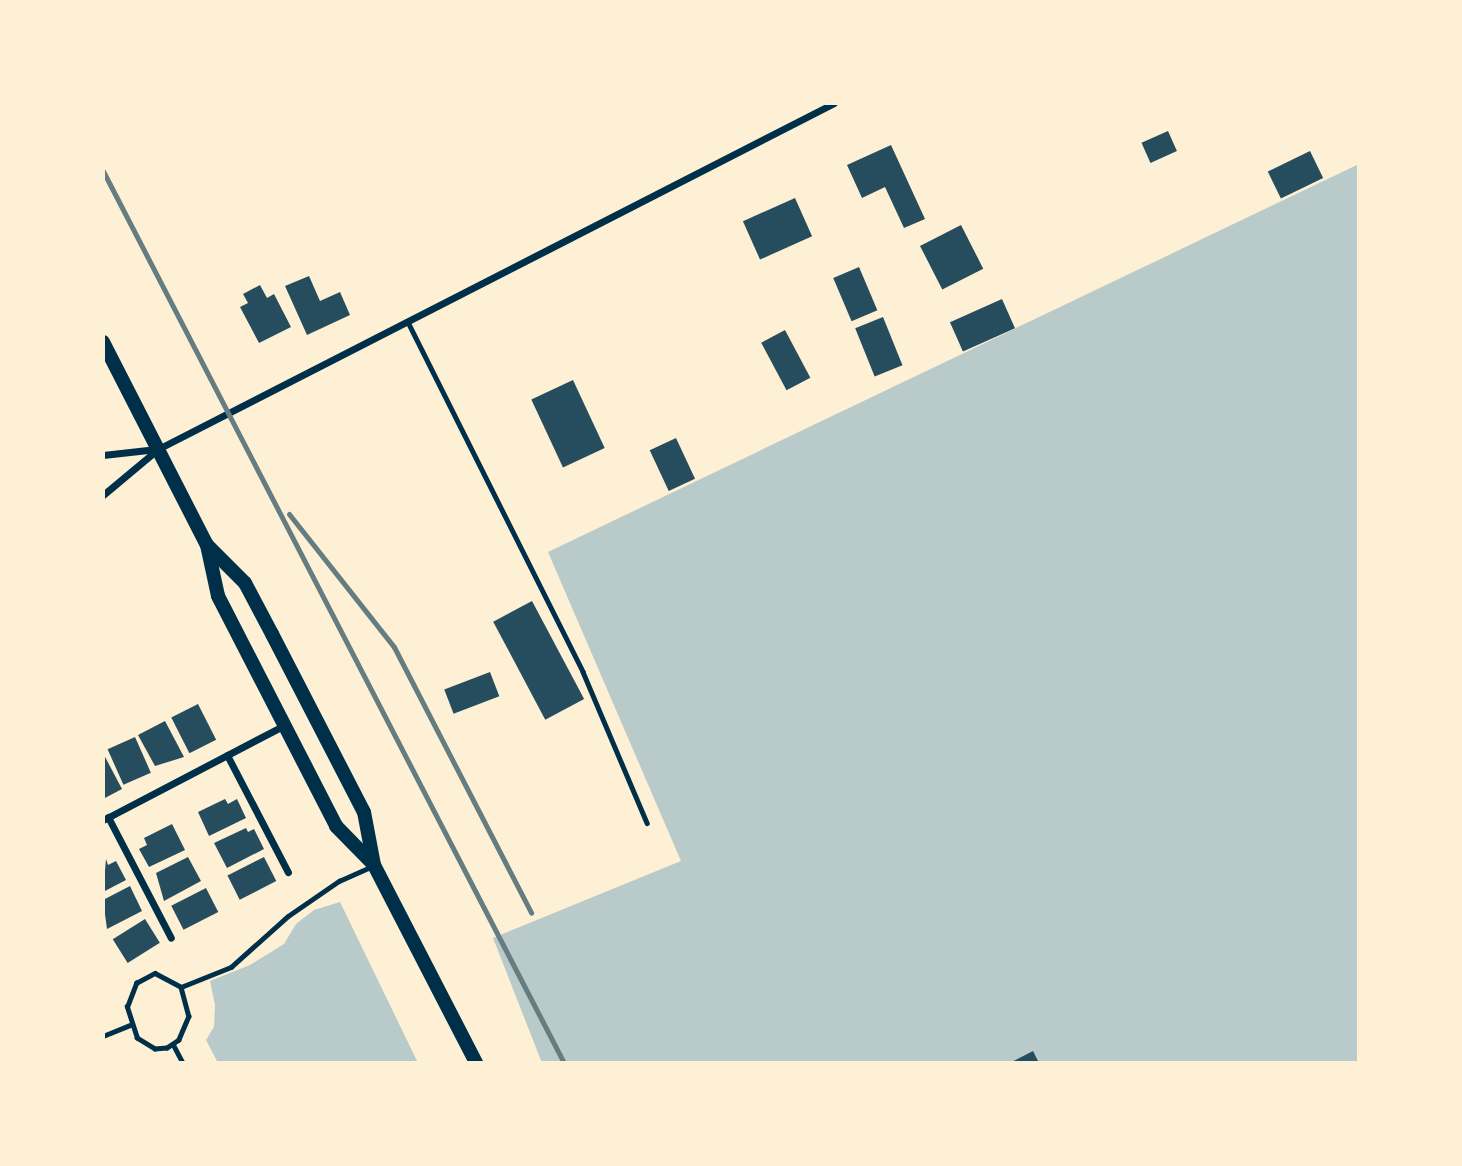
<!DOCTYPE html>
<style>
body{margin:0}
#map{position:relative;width:1462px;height:1166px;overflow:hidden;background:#fdf0d5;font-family:Montserrat,sans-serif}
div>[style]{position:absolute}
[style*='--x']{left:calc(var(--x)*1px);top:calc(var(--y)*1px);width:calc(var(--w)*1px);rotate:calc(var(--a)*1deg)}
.green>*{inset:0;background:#b9caca}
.building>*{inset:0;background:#264d5e;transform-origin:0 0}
.service>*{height:4.5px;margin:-2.25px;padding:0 2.25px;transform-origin:2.25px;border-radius:2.25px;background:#003049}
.minor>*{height:7px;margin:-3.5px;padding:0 3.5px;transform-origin:3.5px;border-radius:3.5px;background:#003049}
.primary>*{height:14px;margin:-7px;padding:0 7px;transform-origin:7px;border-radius:7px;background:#003049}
.rail>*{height:5px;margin:-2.5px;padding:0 2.5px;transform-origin:2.5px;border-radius:2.5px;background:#657d81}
span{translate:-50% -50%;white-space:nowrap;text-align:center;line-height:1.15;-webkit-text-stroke:6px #fdf0d5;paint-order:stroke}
.frame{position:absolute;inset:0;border:105px solid #fdf0d5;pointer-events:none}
</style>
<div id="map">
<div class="green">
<div style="clip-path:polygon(1359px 164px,1359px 1063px,542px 1063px,493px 938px,681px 861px,548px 552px)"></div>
<div style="clip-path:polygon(340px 902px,418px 1063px,218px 1063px,206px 1040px,214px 1027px,215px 1005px,210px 981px,250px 965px,284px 944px,296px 924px,314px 910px)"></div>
</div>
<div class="building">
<div style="left:1168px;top:131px;width:22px;height:29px;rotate:66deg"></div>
<div style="clip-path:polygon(891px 145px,925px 219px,904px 228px,885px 187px,862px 198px,847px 165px)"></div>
<div style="left:1310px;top:151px;width:30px;height:47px;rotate:64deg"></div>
<div style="left:795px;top:198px;width:42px;height:57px;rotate:66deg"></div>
<div style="left:961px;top:225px;width:49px;height:46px;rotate:63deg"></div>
<div style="left:859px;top:267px;width:47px;height:28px;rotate:67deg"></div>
<div style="clip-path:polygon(309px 276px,320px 301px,340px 292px,350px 315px,307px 335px,285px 286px)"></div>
<div style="clip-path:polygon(260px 285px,267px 298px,274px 294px,291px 327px,259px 343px,240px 307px,248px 303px,243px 294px)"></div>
<div style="left:1002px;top:299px;width:32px;height:57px;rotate:66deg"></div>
<div style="left:883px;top:317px;width:52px;height:30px;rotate:68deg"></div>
<div style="left:785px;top:330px;width:54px;height:27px;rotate:62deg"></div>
<div style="left:573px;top:380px;width:75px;height:46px;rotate:65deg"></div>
<div style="left:676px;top:438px;width:45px;height:29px;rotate:65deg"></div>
<div style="left:532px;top:601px;width:111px;height:44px;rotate:62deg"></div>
<div style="left:490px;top:672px;width:26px;height:49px;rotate:69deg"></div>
<div style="left:198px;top:704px;width:40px;height:30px;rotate:63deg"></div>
<div style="clip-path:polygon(165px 721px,184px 757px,155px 766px,138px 735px)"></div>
<div style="left:135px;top:737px;width:39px;height:30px;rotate:66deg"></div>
<div style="clip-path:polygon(103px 753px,122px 789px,103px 799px)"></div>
<div style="clip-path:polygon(225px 799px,228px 804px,237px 799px,246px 818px,209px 836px,198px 812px)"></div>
<div style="clip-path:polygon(172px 824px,185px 850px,149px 867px,139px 849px,147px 845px,144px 838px)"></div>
<div style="clip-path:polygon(246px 828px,248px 832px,254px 829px,264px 849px,227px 868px,214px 843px)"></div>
<div style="clip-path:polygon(188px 857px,201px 881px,164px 901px,156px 873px)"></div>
<div style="left:264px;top:857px;width:27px;height:41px;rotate:63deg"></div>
<div style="clip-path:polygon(106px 859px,108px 865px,116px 861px,126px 880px,103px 892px)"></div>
<div style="clip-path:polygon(130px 886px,142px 911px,107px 929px,103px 900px)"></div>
<div style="left:206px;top:888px;width:27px;height:39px;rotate:63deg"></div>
<div style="left:145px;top:919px;width:28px;height:38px;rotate:58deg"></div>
<div style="clip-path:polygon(1033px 1051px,1039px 1063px,1010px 1063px)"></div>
</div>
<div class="service">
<div style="--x:408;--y:322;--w:391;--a:63.4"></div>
<div style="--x:583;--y:672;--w:164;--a:67"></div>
<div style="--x:155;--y:973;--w:30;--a:28"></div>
<div style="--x:181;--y:987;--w:30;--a:75"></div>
<div style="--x:189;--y:1016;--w:26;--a:113"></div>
<div style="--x:179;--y:1040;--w:14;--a:146"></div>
<div style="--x:167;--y:1048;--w:12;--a:175"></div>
<div style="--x:155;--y:1049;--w:21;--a:-149"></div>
<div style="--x:137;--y:1038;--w:33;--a:-108"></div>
<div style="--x:127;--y:1007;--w:26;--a:-69"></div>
<div style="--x:136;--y:983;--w:21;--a:-28"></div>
<div style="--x:181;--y:987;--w:54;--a:-21.8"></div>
<div style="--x:231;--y:967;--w:76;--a:-41.8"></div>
<div style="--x:288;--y:916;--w:62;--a:-34.5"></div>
<div style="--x:339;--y:881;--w:34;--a:-24"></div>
<div style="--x:103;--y:1036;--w:29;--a:-22"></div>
<div style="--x:173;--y:1044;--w:21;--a:62"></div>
</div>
<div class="minor">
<div style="--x:103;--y:455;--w:54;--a:-6.3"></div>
<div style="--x:103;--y:495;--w:72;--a:-39.9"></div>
<div style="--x:158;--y:449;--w:759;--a:-27.1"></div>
<div style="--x:227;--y:755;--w:132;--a:62.5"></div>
<div style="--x:108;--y:817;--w:136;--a:62.5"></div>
<div style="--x:103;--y:820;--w:205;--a:-27.6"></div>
</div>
<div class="primary">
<div style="--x:103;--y:342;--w:228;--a:62.9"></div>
<div style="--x:207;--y:545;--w:52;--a:77.8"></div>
<div style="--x:218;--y:596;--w:259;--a:62.8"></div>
<div style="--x:336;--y:826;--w:54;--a:45.7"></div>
<div style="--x:208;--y:546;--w:52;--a:45"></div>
<div style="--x:245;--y:583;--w:58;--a:62.1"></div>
<div style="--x:272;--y:634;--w:200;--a:62.7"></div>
<div style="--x:364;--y:812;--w:54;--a:79.3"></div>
<div style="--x:374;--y:865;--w:223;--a:62.7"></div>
</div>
<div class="rail">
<div style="--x:103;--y:171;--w:1004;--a:62.67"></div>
<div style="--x:289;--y:514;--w:169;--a:51.7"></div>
<div style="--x:394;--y:647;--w:299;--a:62.7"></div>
</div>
<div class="frame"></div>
</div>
